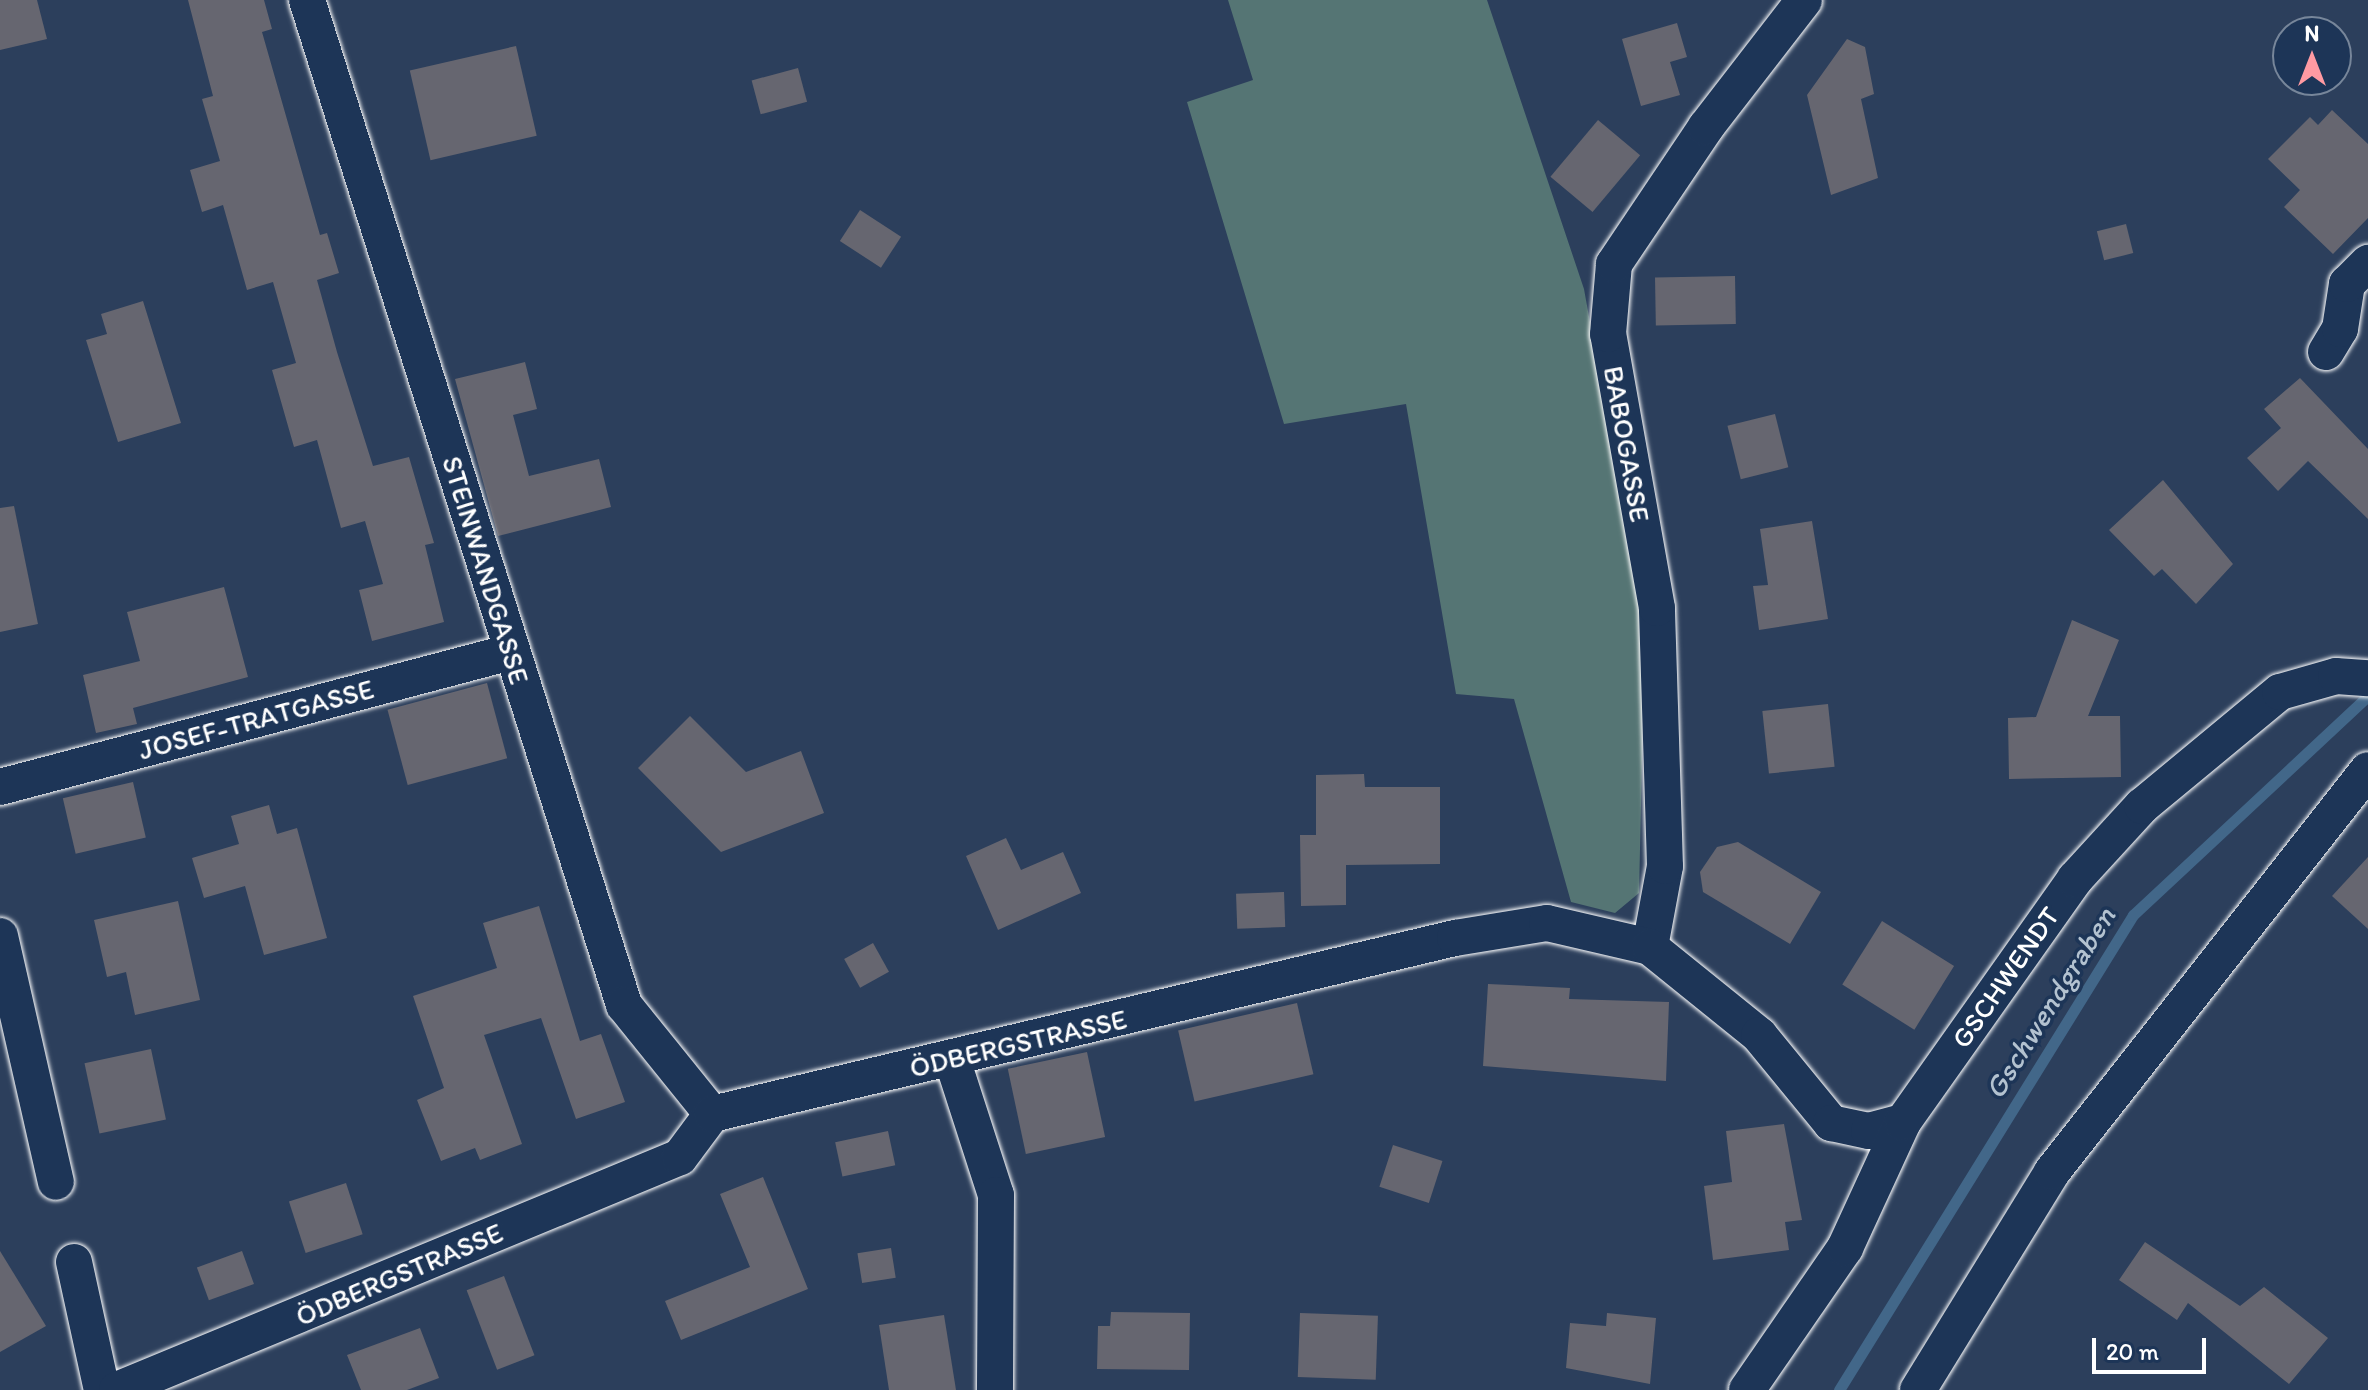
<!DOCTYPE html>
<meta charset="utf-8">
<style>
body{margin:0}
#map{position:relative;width:2368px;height:1390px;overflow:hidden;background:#2c3f5c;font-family:Itim,sans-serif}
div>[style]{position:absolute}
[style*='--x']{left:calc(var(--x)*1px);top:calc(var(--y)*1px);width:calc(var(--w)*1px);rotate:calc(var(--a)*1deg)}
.green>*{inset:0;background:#557574}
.stream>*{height:11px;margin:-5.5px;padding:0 5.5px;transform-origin:5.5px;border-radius:5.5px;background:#426789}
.building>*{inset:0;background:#666670;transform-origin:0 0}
.roads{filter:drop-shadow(0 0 2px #fff) drop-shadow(0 0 2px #fff)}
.street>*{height:36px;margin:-18px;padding:0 18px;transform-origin:18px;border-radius:18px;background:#1d3557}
span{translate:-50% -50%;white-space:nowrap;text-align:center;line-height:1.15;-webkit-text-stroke:7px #1d3557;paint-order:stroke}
.street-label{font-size:28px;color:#fff}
.water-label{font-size:30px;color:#b3c2d0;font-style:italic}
.north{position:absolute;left:2272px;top:16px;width:80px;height:80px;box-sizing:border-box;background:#1d3557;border:2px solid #77869a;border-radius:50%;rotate:0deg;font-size:22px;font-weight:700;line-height:32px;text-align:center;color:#fff}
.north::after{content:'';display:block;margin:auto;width:28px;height:36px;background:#ff9aa2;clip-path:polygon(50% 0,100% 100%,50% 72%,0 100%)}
.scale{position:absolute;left:2092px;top:1338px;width:114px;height:36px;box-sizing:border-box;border:4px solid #fff;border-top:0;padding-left:10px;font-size:24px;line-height:28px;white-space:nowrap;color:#fff;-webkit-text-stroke:6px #1d3557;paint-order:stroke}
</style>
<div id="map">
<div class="green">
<div style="clip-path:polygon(1228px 0,1487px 0,1584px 289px,1645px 627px,1639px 893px,1615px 913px,1571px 902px,1514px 699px,1456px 694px,1406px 404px,1284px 424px,1187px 102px,1253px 80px)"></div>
</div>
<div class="stream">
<div style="--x:1839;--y:1390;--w:559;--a:-58.24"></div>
<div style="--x:2133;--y:915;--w:321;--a:-43"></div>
</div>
<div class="building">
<div style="clip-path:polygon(0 0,37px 0,47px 39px,0 50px)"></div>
<div style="clip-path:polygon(188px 0,264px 0,272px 29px,262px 32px,320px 235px,327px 233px,339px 273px,317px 280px,337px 352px,373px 466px,409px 457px,434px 543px,425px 545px,444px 622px,372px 641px,359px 590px,383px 584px,365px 521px,341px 528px,317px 440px,294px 447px,272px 370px,296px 363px,273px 282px,247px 290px,223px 205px,202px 212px,190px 170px,220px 161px,202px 99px,213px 96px)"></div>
<div style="clip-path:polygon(1677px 23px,1687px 57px,1670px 62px,1680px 95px,1641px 106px,1622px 39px)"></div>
<div style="clip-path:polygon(1847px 39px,1865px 47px,1874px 94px,1861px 99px,1878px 178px,1831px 195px,1807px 95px)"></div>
<div style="left:516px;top:46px;width:92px;height:109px;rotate:77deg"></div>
<div style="left:798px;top:68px;width:35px;height:48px;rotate:75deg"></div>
<div style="clip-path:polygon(2332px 110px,2368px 144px,2368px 218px,2333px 254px,2284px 207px,2300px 190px,2268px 159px,2310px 117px,2318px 125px)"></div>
<div style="left:1598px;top:120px;width:55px;height:74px;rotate:40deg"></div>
<div style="left:860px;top:210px;width:49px;height:37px;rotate:33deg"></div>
<div style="left:2126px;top:224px;width:30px;height:30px;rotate:76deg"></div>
<div style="left:1735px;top:276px;width:48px;height:80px;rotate:89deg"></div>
<div style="clip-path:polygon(143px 301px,181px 423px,118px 442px,86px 340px,107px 334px,101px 314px)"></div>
<div style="clip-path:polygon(525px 362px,537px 409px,513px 415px,529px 476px,599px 459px,611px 507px,498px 536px,455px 379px)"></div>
<div style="clip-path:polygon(2300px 378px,2368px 449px,2368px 519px,2308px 461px,2278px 491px,2247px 458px,2281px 428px,2264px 409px)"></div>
<div style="left:1775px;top:414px;width:55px;height:49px;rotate:76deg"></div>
<div style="clip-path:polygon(2163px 480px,2233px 564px,2196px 604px,2162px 569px,2154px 576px,2109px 530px)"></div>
<div style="clip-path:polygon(14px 506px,38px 624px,0 632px,0 508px)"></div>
<div style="clip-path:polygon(1812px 521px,1828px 619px,1759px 630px,1753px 586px,1768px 585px,1760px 529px)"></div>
<div style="clip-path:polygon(224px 587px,248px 677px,133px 708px,137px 724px,96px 733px,83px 675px,140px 661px,127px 612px)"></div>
<div style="clip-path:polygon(2072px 620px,2119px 640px,2088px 716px,2120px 716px,2121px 777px,2009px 779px,2008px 718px,2036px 717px)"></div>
<div style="left:487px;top:683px;width:78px;height:103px;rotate:75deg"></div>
<div style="left:1828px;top:704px;width:63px;height:66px;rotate:84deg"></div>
<div style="clip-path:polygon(690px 716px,746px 772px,801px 751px,824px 813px,721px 852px,638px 768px)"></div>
<div style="clip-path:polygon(1364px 774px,1365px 787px,1440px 787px,1440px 864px,1346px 865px,1346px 905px,1301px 906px,1300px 835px,1316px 835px,1316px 775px)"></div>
<div style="left:133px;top:782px;width:57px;height:72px;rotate:77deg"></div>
<div style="clip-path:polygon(269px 805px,277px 834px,297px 828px,327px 938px,264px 955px,245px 886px,204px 898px,192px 858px,239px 844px,231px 816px)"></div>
<div style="clip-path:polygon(1006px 838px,1021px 870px,1063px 852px,1081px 893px,998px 930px,966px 856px)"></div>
<div style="clip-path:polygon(1738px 842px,1821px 892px,1790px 944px,1703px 892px,1700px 872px,1717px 847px)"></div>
<div style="clip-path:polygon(2368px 857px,2368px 929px,2332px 896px)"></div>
<div style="left:1284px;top:892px;width:35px;height:48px;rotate:88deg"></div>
<div style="clip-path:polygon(178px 901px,200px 1000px,135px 1015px,126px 972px,107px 977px,94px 920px)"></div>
<div style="clip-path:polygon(539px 906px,580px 1041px,601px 1034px,625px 1102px,576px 1119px,541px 1018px,484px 1035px,522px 1144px,480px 1160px,475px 1148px,441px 1161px,417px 1100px,444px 1088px,413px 996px,497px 968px,483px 923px)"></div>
<div style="left:1882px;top:921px;width:85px;height:75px;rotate:32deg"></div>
<div style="left:873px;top:943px;width:33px;height:33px;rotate:61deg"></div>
<div style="clip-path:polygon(1488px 984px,1570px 988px,1569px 999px,1669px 1002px,1666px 1081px,1483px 1066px)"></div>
<div style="left:1297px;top:1003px;width:73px;height:122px;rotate:77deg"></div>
<div style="left:151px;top:1049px;width:72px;height:68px;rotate:78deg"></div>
<div style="left:1087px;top:1052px;width:87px;height:81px;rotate:78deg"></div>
<div style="clip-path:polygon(1784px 1124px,1802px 1220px,1785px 1222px,1789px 1250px,1713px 1260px,1704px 1186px,1732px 1182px,1726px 1131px)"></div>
<div style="left:888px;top:1131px;width:35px;height:54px;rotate:78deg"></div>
<div style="left:1393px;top:1145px;width:52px;height:44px;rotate:18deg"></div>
<div style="clip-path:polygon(763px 1177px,808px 1289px,681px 1340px,665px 1301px,750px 1267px,720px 1194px)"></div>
<div style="left:346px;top:1183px;width:54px;height:60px;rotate:72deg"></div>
<div style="clip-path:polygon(2145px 1242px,2240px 1306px,2264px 1287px,2328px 1338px,2289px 1384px,2188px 1303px,2177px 1320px,2119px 1280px)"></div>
<div style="left:891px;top:1248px;width:30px;height:34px;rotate:81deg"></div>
<div style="clip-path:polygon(0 1251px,46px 1326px,0 1352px)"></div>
<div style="left:242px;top:1251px;width:35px;height:48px;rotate:70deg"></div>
<div style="left:504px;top:1276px;width:85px;height:40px;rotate:69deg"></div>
<div style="clip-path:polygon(1111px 1312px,1190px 1313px,1189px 1370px,1097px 1369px,1098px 1326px,1110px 1326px)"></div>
<div style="left:1300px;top:1313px;width:78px;height:64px;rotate:2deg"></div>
<div style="clip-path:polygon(1607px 1313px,1656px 1318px,1650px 1384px,1566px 1368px,1570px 1323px,1606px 1326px)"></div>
<div style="clip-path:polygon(944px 1315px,956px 1390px,889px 1390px,879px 1325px)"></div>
<div style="clip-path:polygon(420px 1328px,439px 1378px,407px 1390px,361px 1390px,347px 1355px)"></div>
</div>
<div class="roads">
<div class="street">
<div style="--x:307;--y:0;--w:1054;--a:72.49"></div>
<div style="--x:624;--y:1005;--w:140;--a:51.1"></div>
<div style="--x:2326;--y:352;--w:27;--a:-59"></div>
<div style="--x:2340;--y:329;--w:46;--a:-81.2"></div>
<div style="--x:2347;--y:284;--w:30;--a:-45"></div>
<div style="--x:0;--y:787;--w:529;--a:-14.8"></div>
<div style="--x:0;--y:936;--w:252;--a:77.2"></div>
<div style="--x:1650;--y:947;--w:82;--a:-79.5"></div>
<div style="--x:1665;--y:866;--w:258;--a:-91.8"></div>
<div style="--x:1657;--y:608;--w:278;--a:-100.1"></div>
<div style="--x:1608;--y:334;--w:70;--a:-85.1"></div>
<div style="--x:1614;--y:264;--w:165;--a:-56.1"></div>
<div style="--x:1706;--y:127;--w:160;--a:-52.3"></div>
<div style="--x:952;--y:1059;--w:143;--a:72.1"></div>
<div style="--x:996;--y:1195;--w:195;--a:90.3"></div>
<div style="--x:74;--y:1262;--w:131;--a:77.7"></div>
<div style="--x:117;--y:1390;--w:609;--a:-22.48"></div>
<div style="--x:680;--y:1157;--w:54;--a:-53.3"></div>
<div style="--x:712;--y:1114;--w:764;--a:-13.33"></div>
<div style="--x:1455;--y:938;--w:93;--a:-9.3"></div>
<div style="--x:1547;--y:923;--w:106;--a:13.1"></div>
<div style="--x:1650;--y:947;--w:140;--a:38.9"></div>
<div style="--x:1759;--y:1035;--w:114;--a:50.7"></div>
<div style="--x:1831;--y:1123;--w:39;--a:12"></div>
<div style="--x:1869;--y:1131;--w:35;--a:-15"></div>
<div style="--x:1747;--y:1390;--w:173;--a:-55.4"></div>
<div style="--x:1845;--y:1248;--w:139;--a:-65.3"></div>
<div style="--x:1903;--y:1122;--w:298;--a:-54.7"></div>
<div style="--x:2075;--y:879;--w:99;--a:-47.5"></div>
<div style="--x:2142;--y:806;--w:179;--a:-39.6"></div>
<div style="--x:2280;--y:692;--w:58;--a:-15.9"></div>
<div style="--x:2336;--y:676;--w:32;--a:4"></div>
<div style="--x:1918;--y:1390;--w:256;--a:-58.4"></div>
<div style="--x:2052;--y:1172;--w:511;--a:-51.83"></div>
</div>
</div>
<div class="street-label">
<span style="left:1627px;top:444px;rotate:80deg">BABOGASSE</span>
<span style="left:486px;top:570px;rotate:73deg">STEINWANDGASSE</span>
<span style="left:256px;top:719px;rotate:-15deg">JOSEF-TRATGASSE</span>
<span style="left:2005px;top:977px;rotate:-55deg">GSCHWENDT</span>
<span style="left:1018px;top:1043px;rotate:-13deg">ÖDBERGSTRASSE</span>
<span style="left:399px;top:1274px;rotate:-23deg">ÖDBERGSTRASSE</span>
</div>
<div class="water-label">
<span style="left:2050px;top:1003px;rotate:-58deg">Gschwendgraben</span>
</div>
<div class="north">N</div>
<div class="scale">20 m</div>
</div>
